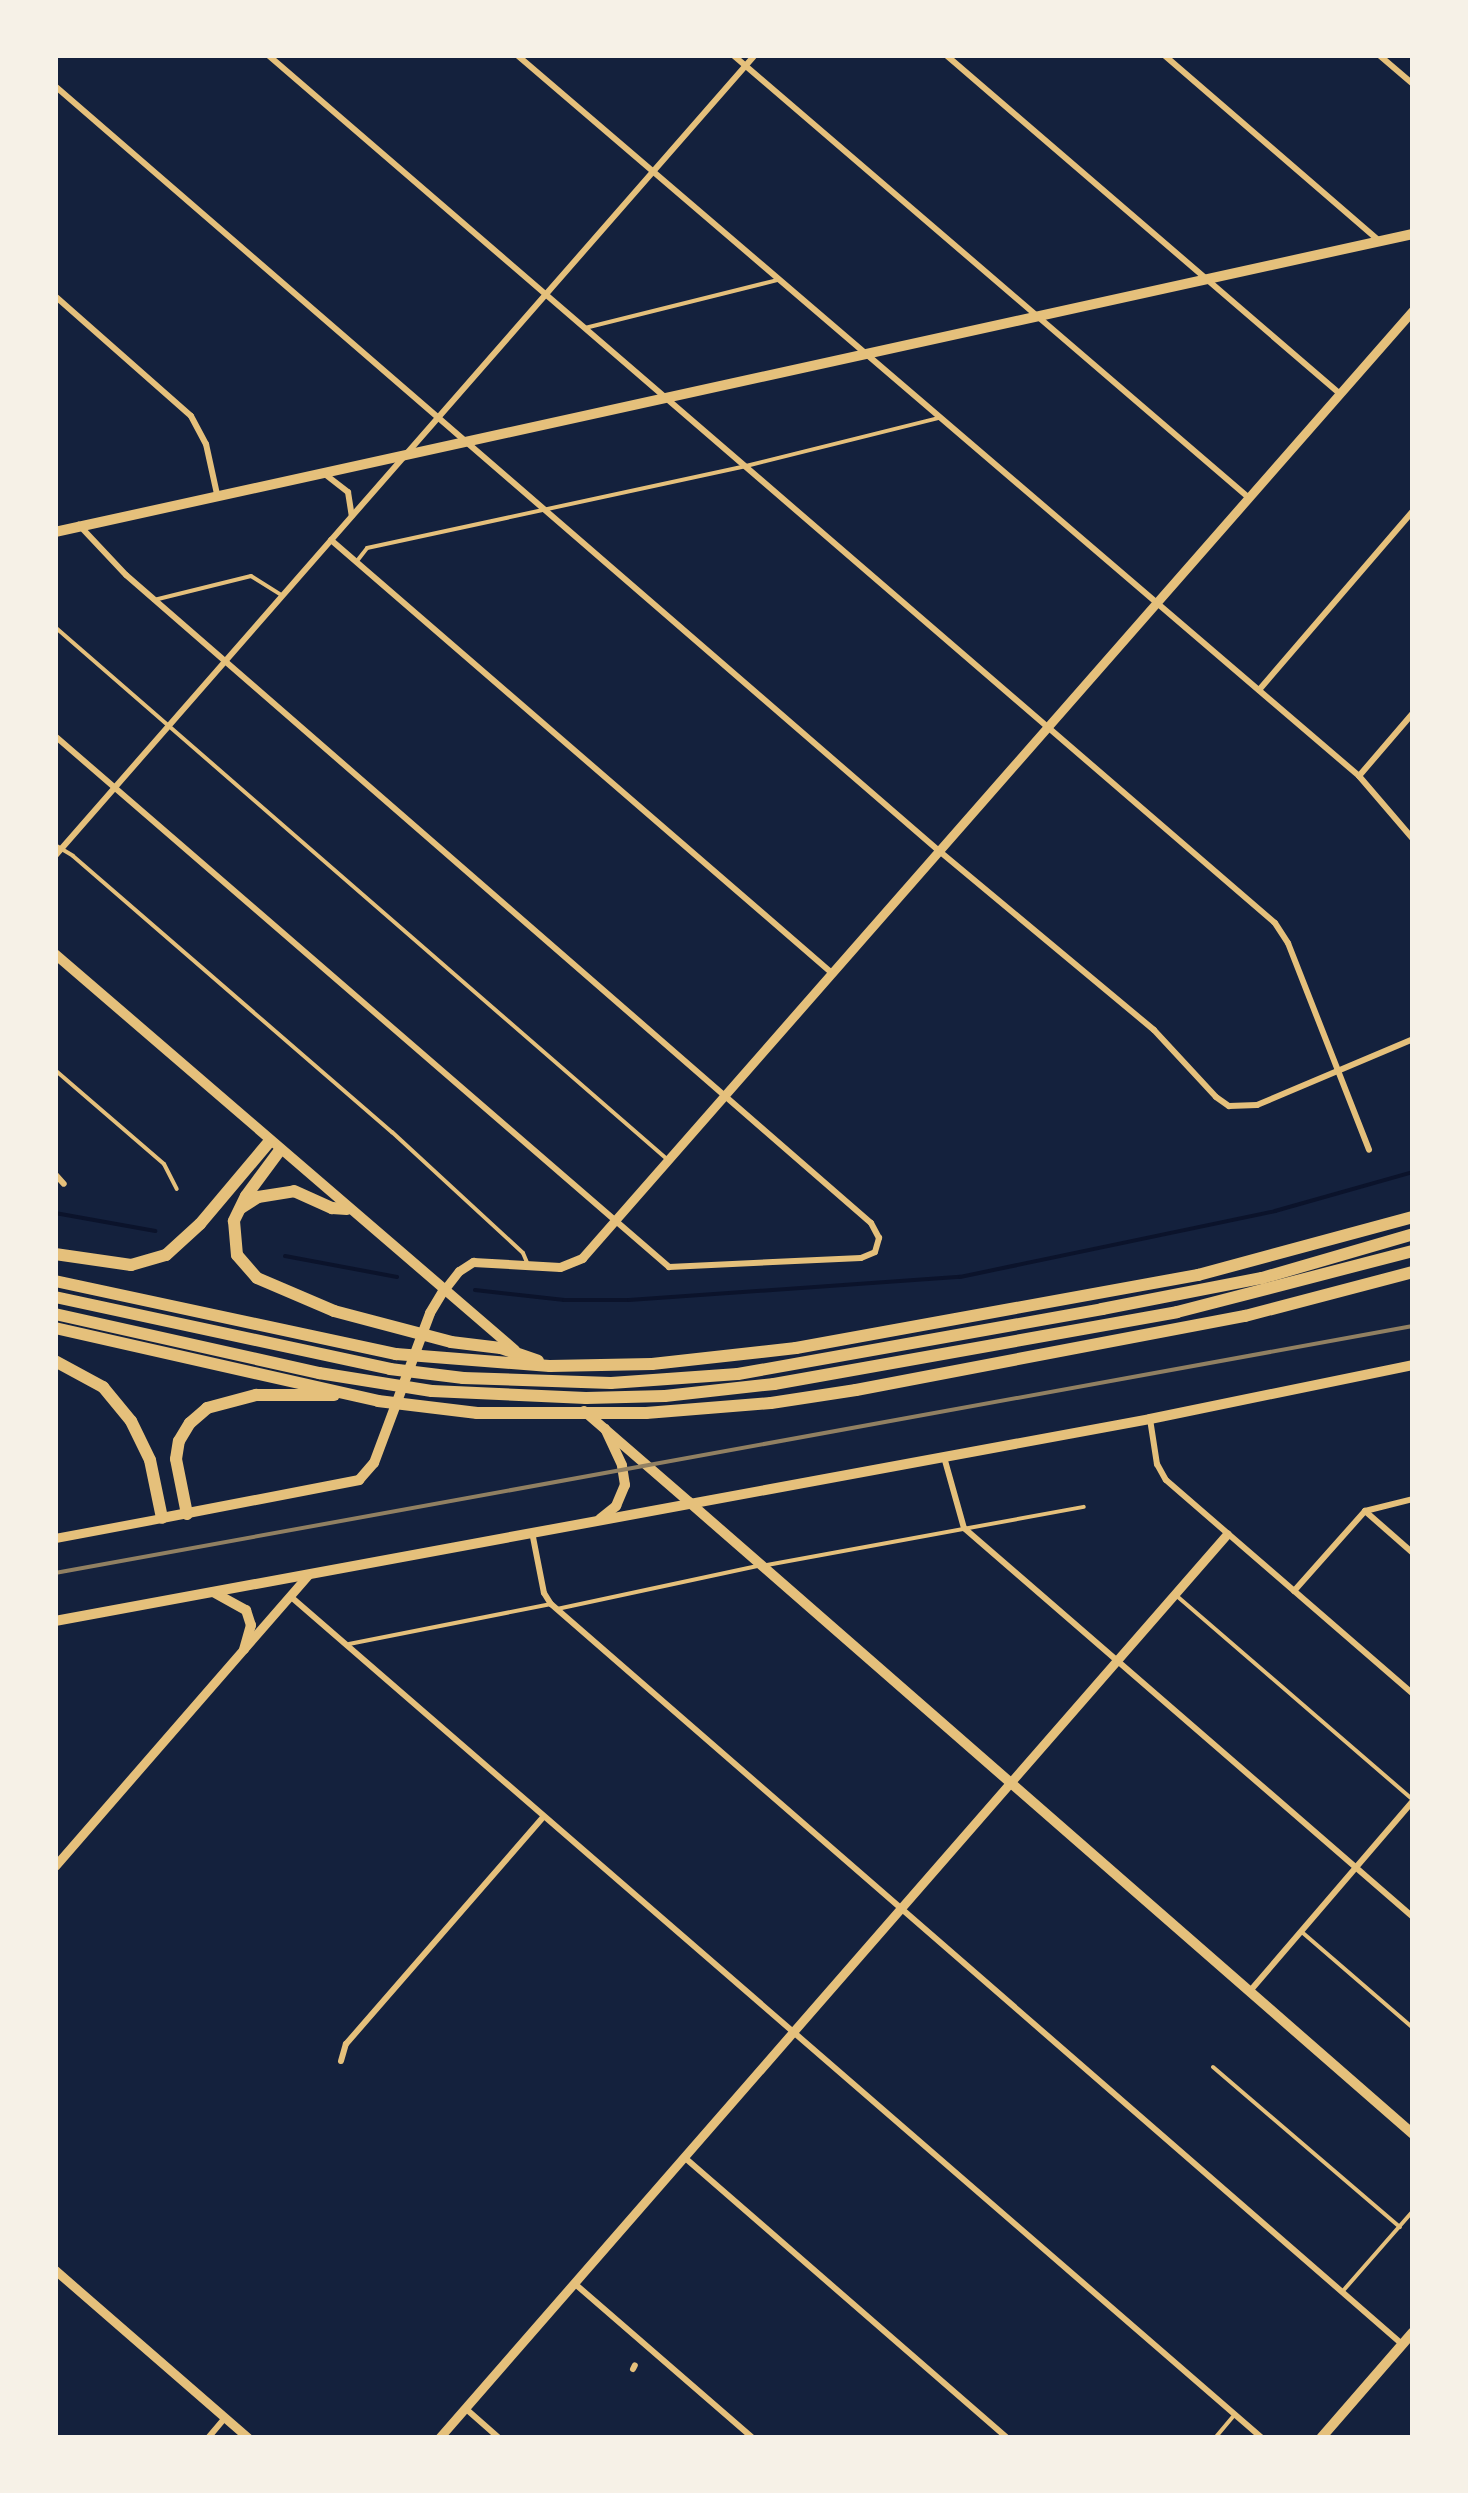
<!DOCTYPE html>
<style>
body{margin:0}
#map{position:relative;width:1468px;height:2493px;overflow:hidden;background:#14213d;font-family:Mulish,sans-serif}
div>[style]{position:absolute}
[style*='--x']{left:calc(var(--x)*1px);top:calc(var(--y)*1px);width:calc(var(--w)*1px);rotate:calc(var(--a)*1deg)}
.stream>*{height:4px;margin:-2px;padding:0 2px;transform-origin:2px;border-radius:2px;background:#0b132b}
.service>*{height:4px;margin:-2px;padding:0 2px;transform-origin:2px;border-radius:2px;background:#e5c07b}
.minor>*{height:6px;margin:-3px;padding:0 3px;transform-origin:3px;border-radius:3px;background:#e5c07b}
.tertiary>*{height:9px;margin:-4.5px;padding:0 4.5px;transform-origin:4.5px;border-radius:4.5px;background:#e5c07b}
.secondary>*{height:10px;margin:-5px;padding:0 5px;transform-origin:5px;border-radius:5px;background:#e5c07b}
.primary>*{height:10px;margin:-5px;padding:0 5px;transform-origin:5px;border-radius:5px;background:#e5c07b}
.motorway>*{height:12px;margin:-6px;padding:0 6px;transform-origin:6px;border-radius:6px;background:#e5c07b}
.rail>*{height:4px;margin:-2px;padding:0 2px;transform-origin:2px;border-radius:2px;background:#918062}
span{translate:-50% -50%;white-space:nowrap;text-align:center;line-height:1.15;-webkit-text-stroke:8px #f6f1e7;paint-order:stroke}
.frame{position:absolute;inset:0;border:58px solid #f6f1e7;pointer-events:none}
</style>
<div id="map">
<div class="stream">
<div style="--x:55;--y:1213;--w:102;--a:10.2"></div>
<div style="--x:285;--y:1256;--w:114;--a:10.6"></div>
<div style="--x:475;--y:1290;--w:90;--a:6.4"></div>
<div style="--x:564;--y:1300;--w:65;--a:0"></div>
<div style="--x:629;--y:1300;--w:332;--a:-4"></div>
<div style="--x:960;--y:1277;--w:322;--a:-11.8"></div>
<div style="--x:1275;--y:1211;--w:143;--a:-15.8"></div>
</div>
<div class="service">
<div style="--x:585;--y:328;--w:199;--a:-14"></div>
<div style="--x:357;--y:561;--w:16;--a:-52"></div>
<div style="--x:367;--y:548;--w:388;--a:-12.2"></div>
<div style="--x:746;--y:466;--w:199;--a:-14"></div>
<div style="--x:154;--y:600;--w:100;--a:-13.9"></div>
<div style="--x:251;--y:576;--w:36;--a:32"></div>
<div style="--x:55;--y:627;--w:812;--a:41.01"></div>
<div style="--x:55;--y:845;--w:21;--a:31"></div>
<div style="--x:73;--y:856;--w:422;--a:40.9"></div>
<div style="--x:392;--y:1132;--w:178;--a:42.7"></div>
<div style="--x:523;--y:1253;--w:13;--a:67"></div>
<div style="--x:55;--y:1070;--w:144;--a:40.8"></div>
<div style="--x:164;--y:1164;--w:28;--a:63"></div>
<div style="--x:767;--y:1565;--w:322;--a:-10.4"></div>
<div style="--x:1178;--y:1597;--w:311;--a:40.8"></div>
<div style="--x:557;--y:1609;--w:205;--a:-12.1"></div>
<div style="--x:349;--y:1644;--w:206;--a:-11.2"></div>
<div style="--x:1303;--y:1933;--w:145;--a:40.8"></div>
<div style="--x:1213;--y:2067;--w:246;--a:40.6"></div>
<div style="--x:1342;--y:2292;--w:108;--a:-48.8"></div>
<div style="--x:1215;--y:2438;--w:31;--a:-50"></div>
</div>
<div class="minor">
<div style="--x:268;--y:55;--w:1329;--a:40.76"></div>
<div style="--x:1275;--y:923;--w:24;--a:57"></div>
<div style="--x:1288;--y:943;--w:222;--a:68.6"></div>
<div style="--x:517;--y:55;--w:1109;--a:40.57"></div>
<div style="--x:1359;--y:776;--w:83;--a:49.4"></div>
<div style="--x:733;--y:55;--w:679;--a:40.64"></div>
<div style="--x:946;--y:55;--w:518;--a:40.7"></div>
<div style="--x:1164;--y:55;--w:283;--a:40.8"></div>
<div style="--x:1379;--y:55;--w:45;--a:40.5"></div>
<div style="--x:55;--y:86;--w:1168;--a:40.87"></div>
<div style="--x:938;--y:850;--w:281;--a:39.8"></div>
<div style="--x:1154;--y:1030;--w:91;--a:47.2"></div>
<div style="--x:1216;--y:1097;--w:16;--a:35"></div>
<div style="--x:1229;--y:1106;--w:28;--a:-2"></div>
<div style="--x:1257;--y:1105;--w:169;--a:-22.9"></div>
<div style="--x:55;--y:296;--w:181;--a:41.4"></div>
<div style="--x:191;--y:416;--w:32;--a:62"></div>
<div style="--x:206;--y:444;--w:51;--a:77.6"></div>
<div style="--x:326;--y:475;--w:28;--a:38"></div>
<div style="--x:348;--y:492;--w:24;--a:81"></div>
<div style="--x:331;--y:540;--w:662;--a:40.84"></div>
<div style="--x:1259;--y:690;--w:236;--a:-49.3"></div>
<div style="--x:55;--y:736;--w:812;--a:40.85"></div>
<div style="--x:669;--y:1267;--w:192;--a:-2.7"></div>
<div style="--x:861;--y:1258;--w:15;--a:-23"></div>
<div style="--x:875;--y:1252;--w:15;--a:-74"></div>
<div style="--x:879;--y:1238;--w:17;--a:-118"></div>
<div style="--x:871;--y:1223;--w:987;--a:-138.98"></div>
<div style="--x:126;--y:575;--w:69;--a:-133.2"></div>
<div style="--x:1359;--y:776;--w:83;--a:-49.4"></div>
<div style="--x:55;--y:856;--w:1064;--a:-48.85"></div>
<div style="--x:55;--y:1174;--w:13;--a:48"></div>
<div style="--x:1150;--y:1419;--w:46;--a:81.2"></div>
<div style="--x:1157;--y:1464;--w:18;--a:61"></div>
<div style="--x:1166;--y:1480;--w:327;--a:40.9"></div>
<div style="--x:944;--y:1457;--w:74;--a:74.3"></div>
<div style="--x:964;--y:1528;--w:594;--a:40.9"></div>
<div style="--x:1365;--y:1511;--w:64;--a:41.2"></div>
<div style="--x:532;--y:1532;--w:62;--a:78.9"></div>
<div style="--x:544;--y:1593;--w:13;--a:58"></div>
<div style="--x:551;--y:1604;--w:1128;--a:41.01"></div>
<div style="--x:1294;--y:1591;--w:107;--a:-48.4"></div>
<div style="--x:1365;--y:1511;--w:49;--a:-14"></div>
<div style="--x:290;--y:1596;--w:1286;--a:40.9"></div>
<div style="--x:1250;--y:1991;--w:250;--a:-49.4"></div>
<div style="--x:341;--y:2061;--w:18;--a:-74"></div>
<div style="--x:346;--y:2044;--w:301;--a:-49"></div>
<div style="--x:684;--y:2157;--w:428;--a:41"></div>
<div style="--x:574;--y:2283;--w:237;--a:40.9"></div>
<div style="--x:633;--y:2369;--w:4;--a:-63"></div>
<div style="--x:465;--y:2408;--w:45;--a:41.4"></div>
<div style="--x:208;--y:2438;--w:26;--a:-50"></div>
</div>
<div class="tertiary">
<div style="--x:444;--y:1290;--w:24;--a:-52"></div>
<div style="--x:459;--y:1271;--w:17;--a:-33"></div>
<div style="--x:473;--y:1262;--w:87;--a:3.3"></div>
<div style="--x:560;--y:1267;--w:24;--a:-22"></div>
<div style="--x:582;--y:1258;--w:1261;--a:-48.76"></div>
<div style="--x:55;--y:1538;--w:109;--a:-10.6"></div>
<div style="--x:55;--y:1866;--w:387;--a:-49"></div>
<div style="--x:55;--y:2270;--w:256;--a:41"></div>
<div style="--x:439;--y:2438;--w:1199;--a:-48.92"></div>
</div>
<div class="secondary">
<div style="--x:55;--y:532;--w:1390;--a:-12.38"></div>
<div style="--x:55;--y:954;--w:607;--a:40.72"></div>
<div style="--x:584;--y:1411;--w:139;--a:40.9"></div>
<div style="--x:162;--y:1518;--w:201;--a:-10.9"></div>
<div style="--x:359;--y:1480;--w:23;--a:-49"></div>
<div style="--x:374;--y:1463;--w:160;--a:-69.5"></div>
<div style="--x:430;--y:1313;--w:27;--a:-59"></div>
<div style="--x:1321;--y:2438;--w:140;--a:-49"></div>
</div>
<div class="primary">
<div style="--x:689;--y:1502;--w:961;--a:41.12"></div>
<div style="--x:600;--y:1519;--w:21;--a:-39"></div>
<div style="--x:616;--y:1506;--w:23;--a:-67"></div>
<div style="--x:625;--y:1485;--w:20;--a:-99"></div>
<div style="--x:622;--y:1465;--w:40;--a:-115"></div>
<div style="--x:213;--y:1592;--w:38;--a:29"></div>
<div style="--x:246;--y:1610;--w:16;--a:72"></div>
<div style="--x:251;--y:1625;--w:25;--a:106"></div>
<div style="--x:55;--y:1621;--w:1113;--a:-10.45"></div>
<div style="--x:1150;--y:1419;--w:268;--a:-11.6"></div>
</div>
<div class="motorway">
<div style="--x:280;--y:1150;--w:57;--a:126.5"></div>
<div style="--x:246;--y:1196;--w:28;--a:116"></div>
<div style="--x:234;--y:1221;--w:34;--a:85"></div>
<div style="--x:237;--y:1255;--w:30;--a:49"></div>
<div style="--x:257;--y:1278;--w:84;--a:23.2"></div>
<div style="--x:334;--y:1311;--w:121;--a:14.8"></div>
<div style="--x:451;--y:1342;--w:50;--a:6.8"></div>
<div style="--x:501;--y:1348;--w:39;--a:19"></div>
<div style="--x:241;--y:1208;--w:20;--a:-33"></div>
<div style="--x:258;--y:1197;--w:36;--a:-9"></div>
<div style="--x:294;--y:1191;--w:42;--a:24.1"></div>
<div style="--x:332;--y:1208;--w:15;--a:4"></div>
<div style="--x:55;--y:1254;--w:77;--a:8.2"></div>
<div style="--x:131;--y:1265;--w:36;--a:-16"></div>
<div style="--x:166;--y:1255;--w:46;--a:-42.4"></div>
<div style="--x:200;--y:1224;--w:107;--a:-49.9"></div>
<div style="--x:55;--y:1281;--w:349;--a:12.1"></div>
<div style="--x:396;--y:1354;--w:154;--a:4.5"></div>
<div style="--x:550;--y:1366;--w:102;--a:-1.1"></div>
<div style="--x:652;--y:1364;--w:145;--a:-6.3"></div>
<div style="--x:796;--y:1348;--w:409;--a:-10.3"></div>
<div style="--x:1198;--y:1275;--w:223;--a:-15.1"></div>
<div style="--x:55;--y:1297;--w:343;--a:12.1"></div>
<div style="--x:390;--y:1369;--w:74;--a:7"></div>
<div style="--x:463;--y:1378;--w:148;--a:1.9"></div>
<div style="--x:611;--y:1383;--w:127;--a:-4.1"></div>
<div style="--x:738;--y:1374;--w:370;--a:-10.1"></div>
<div style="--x:1102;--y:1309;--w:163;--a:-11"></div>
<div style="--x:1262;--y:1278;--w:157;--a:-16.2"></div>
<div style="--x:55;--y:1314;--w:271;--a:12.6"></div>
<div style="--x:319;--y:1373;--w:114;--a:9.1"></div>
<div style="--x:432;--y:1391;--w:154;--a:2.6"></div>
<div style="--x:586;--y:1398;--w:79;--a:-1.5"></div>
<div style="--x:665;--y:1396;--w:110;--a:-6.3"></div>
<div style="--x:774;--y:1384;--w:409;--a:-10.1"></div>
<div style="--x:1177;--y:1312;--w:244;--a:-14.5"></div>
<div style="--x:55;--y:1328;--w:331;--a:12.7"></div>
<div style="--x:378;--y:1401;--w:100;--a:6.9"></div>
<div style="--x:477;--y:1413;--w:169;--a:0"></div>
<div style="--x:646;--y:1413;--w:125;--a:-4.6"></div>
<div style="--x:771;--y:1403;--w:86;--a:-8.7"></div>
<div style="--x:856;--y:1390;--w:396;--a:-10.8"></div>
<div style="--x:1245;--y:1316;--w:174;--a:-14.7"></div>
<div style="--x:55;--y:1361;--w:55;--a:28.4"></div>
<div style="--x:103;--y:1387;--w:44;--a:50.5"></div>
<div style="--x:131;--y:1421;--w:43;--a:64"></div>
<div style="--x:150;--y:1460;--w:59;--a:78.3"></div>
<div style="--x:187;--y:1514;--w:56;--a:-101.3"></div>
<div style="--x:176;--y:1459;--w:18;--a:-81"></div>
<div style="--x:179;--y:1441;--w:21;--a:-59"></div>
<div style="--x:190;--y:1423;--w:23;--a:-41"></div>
<div style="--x:207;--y:1408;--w:51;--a:-14.9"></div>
<div style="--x:256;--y:1395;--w:78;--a:0"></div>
</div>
<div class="rail">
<div style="--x:55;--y:1573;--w:1380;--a:-10.31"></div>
</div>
<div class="frame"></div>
</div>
